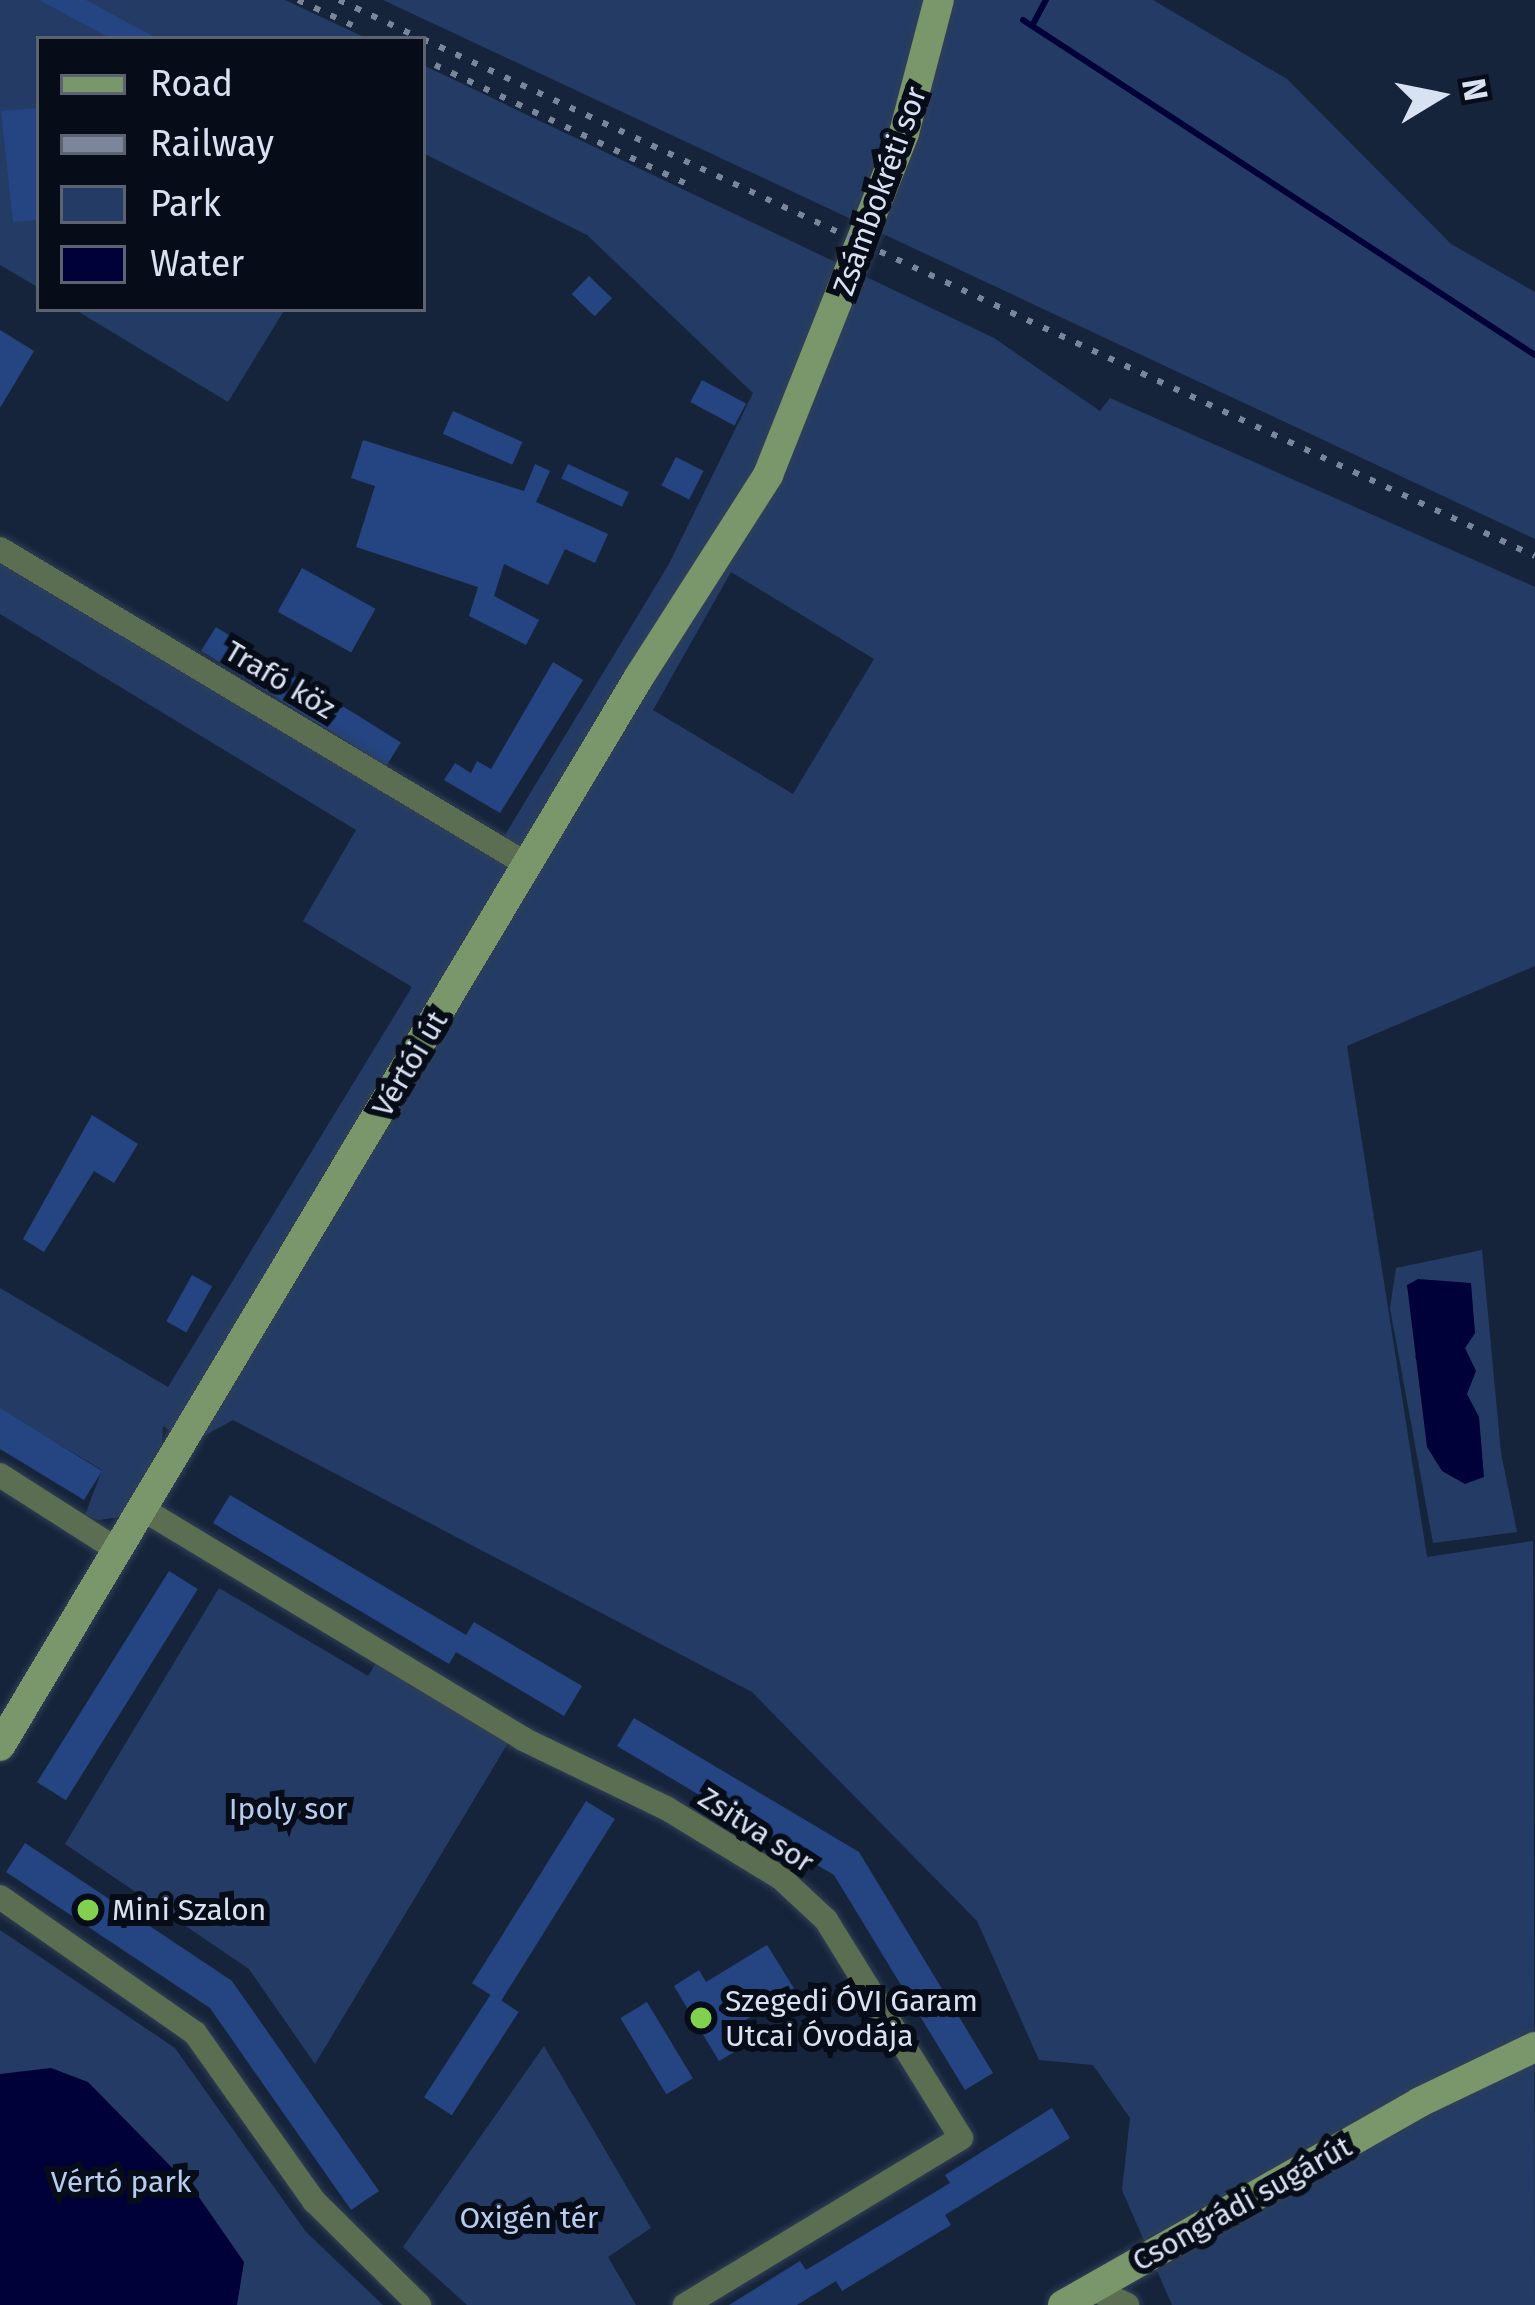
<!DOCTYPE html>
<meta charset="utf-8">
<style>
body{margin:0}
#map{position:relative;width:1535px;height:2305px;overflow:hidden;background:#16243b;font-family:"Fira Sans",sans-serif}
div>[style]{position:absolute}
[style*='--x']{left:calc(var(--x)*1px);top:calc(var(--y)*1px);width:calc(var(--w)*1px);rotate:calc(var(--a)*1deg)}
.green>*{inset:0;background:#243c65}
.water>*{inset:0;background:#000139}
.stream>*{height:6px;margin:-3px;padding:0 3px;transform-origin:3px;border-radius:3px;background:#000139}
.building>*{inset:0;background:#244581;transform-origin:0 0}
.roads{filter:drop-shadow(0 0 3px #313f55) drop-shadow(0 0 3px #313f55)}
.street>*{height:24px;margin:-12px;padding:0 12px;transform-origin:12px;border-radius:12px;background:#5b6e51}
.secondary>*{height:30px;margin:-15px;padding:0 15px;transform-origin:15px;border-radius:15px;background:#79976a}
.rail>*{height:6px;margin-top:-3px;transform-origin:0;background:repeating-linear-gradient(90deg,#7b869a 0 6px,transparent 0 18px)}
.dots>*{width:33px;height:33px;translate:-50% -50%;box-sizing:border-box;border:6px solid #070d18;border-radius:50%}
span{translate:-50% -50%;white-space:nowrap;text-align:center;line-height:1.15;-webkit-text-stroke:12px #070d18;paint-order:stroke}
.street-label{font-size:30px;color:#d9e2f3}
.park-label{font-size:30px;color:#b7ccef}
.poi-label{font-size:30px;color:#d9e2f3}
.left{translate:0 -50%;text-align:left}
.legend{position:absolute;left:36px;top:36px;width:390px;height:276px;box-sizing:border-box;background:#070d18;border:3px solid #5b6270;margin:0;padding:15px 21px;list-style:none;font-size:36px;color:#d9e2f3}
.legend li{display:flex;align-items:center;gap:24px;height:60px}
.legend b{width:60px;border:3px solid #5b6270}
.north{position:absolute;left:1379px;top:36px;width:120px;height:120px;-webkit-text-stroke:9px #070d18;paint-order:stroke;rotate:80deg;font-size:33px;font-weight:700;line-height:48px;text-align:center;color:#d9e2f3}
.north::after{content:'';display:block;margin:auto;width:42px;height:54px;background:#d9e2f3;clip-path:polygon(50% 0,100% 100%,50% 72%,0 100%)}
</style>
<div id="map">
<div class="green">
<div style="clip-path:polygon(0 0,285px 0,368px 39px,39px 39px,39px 288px,0 265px)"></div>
<div style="clip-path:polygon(383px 0,1153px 0,1287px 79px,1451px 244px,1535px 292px,1535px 539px)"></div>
<div style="clip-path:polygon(evenodd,423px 65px,994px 338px,1100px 411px,1110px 398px,1535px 587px,1535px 966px,1347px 1046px,1427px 1557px,1533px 1541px,1535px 2305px,1172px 2305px,1122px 2190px,1130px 2118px,1093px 2065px,1039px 2060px,977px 1921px,752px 1692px,233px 1420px,191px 1443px,163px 1426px,161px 1460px,120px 1517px,99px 1520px,85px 1515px,102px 1470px,0 1409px,0 1288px,168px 1387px,412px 987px,303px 921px,356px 830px,0 614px,0 562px,494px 853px,669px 564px,753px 393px,587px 235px,423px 153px,423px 65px,731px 572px,874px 659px,793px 794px,653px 710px,731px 572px)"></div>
<div style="clip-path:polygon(74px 309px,285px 309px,228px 402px)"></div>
<div style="clip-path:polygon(evenodd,1482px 1250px,1501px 1453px,1517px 1532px,1433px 1543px,1390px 1308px,1396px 1268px,1482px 1250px,1469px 1309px,1475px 1333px,1465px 1348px,1466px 1394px,1479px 1417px,1415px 1358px,1419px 1338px,1469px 1309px)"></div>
<div style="clip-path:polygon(219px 1588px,368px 1676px,376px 1663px,508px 1743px,315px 2064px,249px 1969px,65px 1844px)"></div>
<div style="clip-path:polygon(0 1930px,175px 2048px,306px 2232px,383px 2305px,0 2305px)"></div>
<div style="clip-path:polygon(544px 2046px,651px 2228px,608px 2257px,636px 2305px,467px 2305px,403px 2247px)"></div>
</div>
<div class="water">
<div style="clip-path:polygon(1418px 1279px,1471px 1283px,1475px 1333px,1465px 1348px,1476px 1371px,1467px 1394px,1479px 1417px,1484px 1477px,1465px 1484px,1442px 1471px,1427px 1447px,1407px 1285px)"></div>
<div style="clip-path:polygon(51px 2068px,88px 2082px,194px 2190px,244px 2262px,237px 2305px,0 2305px,0 2074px)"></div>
</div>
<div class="stream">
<div style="--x:1023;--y:20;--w:612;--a:33.2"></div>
<div style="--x:1032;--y:26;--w:30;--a:-62"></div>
</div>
<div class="building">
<div style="clip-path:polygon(39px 0,86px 0,158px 39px,112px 39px)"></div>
<div style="clip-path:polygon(39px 108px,39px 220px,13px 222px,1px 111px)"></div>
<div style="left:589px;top:276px;width:32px;height:25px;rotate:44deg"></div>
<div style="clip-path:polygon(0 330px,34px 351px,0 408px)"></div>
<div style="left:702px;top:380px;width:50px;height:25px;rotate:28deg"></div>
<div style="left:453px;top:411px;width:76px;height:25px;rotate:24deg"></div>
<div style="clip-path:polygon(363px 440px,524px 491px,535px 464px,550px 471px,536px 502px,608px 534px,595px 563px,565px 549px,548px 585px,504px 564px,494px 596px,539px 620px,526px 645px,469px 616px,478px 587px,356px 547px,375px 486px,351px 478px)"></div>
<div style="left:676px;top:457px;width:31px;height:32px;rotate:27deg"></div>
<div style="left:568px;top:464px;width:67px;height:16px;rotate:25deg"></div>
<div style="left:302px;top:568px;width:84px;height:50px;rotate:29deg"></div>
<div style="left:216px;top:627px;width:218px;height:28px;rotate:32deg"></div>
<div style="clip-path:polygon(553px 662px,583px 680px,500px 813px,444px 780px,455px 763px,471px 773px,477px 761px,491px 769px)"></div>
<div style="clip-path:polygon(92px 1115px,138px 1144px,114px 1183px,94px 1171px,44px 1252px,23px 1239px)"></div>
<div style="left:192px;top:1275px;width:23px;height:53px;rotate:29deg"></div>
<div style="clip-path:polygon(0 1408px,102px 1471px,84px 1500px,0 1449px)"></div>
<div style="clip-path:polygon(230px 1495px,466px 1635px,474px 1622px,582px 1686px,564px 1716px,456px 1652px,449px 1664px,213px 1523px)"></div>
<div style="left:169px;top:1571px;width:34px;height:249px;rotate:32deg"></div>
<div style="clip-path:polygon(634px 1718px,859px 1852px,993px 2073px,965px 2090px,834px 1875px,617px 1746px)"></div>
<div style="left:586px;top:1801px;width:34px;height:215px;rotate:32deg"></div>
<div style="clip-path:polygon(25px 1843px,232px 1981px,379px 2191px,351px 2210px,210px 2008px,6px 1872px)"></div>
<div style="clip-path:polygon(767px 1945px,795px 1990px,734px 2027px,745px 2046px,719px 2061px,674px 1986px,699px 1970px,706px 1982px)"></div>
<div style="left:491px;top:1994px;width:33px;height:123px;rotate:33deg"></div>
<div style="left:647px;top:2002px;width:89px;height:31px;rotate:59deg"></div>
<div style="clip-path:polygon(1052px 2108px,1070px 2138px,945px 2215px,951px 2225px,842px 2291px,836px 2281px,797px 2305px,729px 2305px,800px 2261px,806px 2270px,950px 2183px,945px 2175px)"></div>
</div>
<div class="roads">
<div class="street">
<div style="--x:0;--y:549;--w:615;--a:30.9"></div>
<div style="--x:0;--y:1475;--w:141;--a:32.6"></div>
<div style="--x:144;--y:1510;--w:443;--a:31.1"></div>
<div style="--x:523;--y:1739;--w:159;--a:25.8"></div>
<div style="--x:666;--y:1808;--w:135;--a:31.3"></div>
<div style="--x:781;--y:1878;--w:62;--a:43"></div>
<div style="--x:826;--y:1920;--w:256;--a:58.2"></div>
<div style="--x:961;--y:2138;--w:323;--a:148.8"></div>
<div style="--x:0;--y:1897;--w:238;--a:34.9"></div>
<div style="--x:195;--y:2033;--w:206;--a:54.7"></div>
<div style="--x:314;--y:2201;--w:148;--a:44.7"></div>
<div style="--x:1091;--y:2288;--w:40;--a:25"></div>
</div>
<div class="secondary">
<div style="--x:0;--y:1746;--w:1245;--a:-59.13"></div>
<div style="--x:639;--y:677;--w:240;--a:-57.4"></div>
<div style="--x:768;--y:475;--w:368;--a:-68.3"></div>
<div style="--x:904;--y:133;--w:138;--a:-75.3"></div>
<div style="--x:1063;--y:2305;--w:411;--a:-29.6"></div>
<div style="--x:1420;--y:2102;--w:127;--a:-25.6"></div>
</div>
</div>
<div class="rail">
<div style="--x:298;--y:0;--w:66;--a:25"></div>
<div style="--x:339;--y:0;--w:92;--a:25.2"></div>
<div style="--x:423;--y:39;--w:1226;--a:24.94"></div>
<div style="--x:435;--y:65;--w:288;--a:25.3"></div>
</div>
<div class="dots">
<div style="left:88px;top:1910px;background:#81d050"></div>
<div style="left:701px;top:2018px;background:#81d050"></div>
</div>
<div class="street-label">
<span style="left:880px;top:191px;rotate:-70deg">Zsámbokréti sor</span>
<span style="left:280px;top:680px;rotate:31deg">Trafó köz</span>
<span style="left:410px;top:1064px;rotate:-59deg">Vértói út</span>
<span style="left:756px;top:1830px;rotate:33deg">Zsitva sor</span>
<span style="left:1242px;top:2204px;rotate:-29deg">Csongrádi sugárút</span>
</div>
<div class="park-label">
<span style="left:288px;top:1809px">Ipoly sor</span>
<span style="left:121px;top:2182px">Vértó park</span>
<span style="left:529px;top:2218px">Oxigén tér</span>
</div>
<div class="poi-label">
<span class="left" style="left:112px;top:1910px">Mini Szalon</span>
<span class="left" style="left:725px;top:2018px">Szegedi ÓVI Garam<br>Utcai Óvodája</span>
</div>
<ul class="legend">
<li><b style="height:15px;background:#79976a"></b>Road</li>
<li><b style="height:15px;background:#7b869a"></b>Railway</li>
<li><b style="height:33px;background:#243c65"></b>Park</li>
<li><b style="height:33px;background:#000139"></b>Water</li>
</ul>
<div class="north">N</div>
</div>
